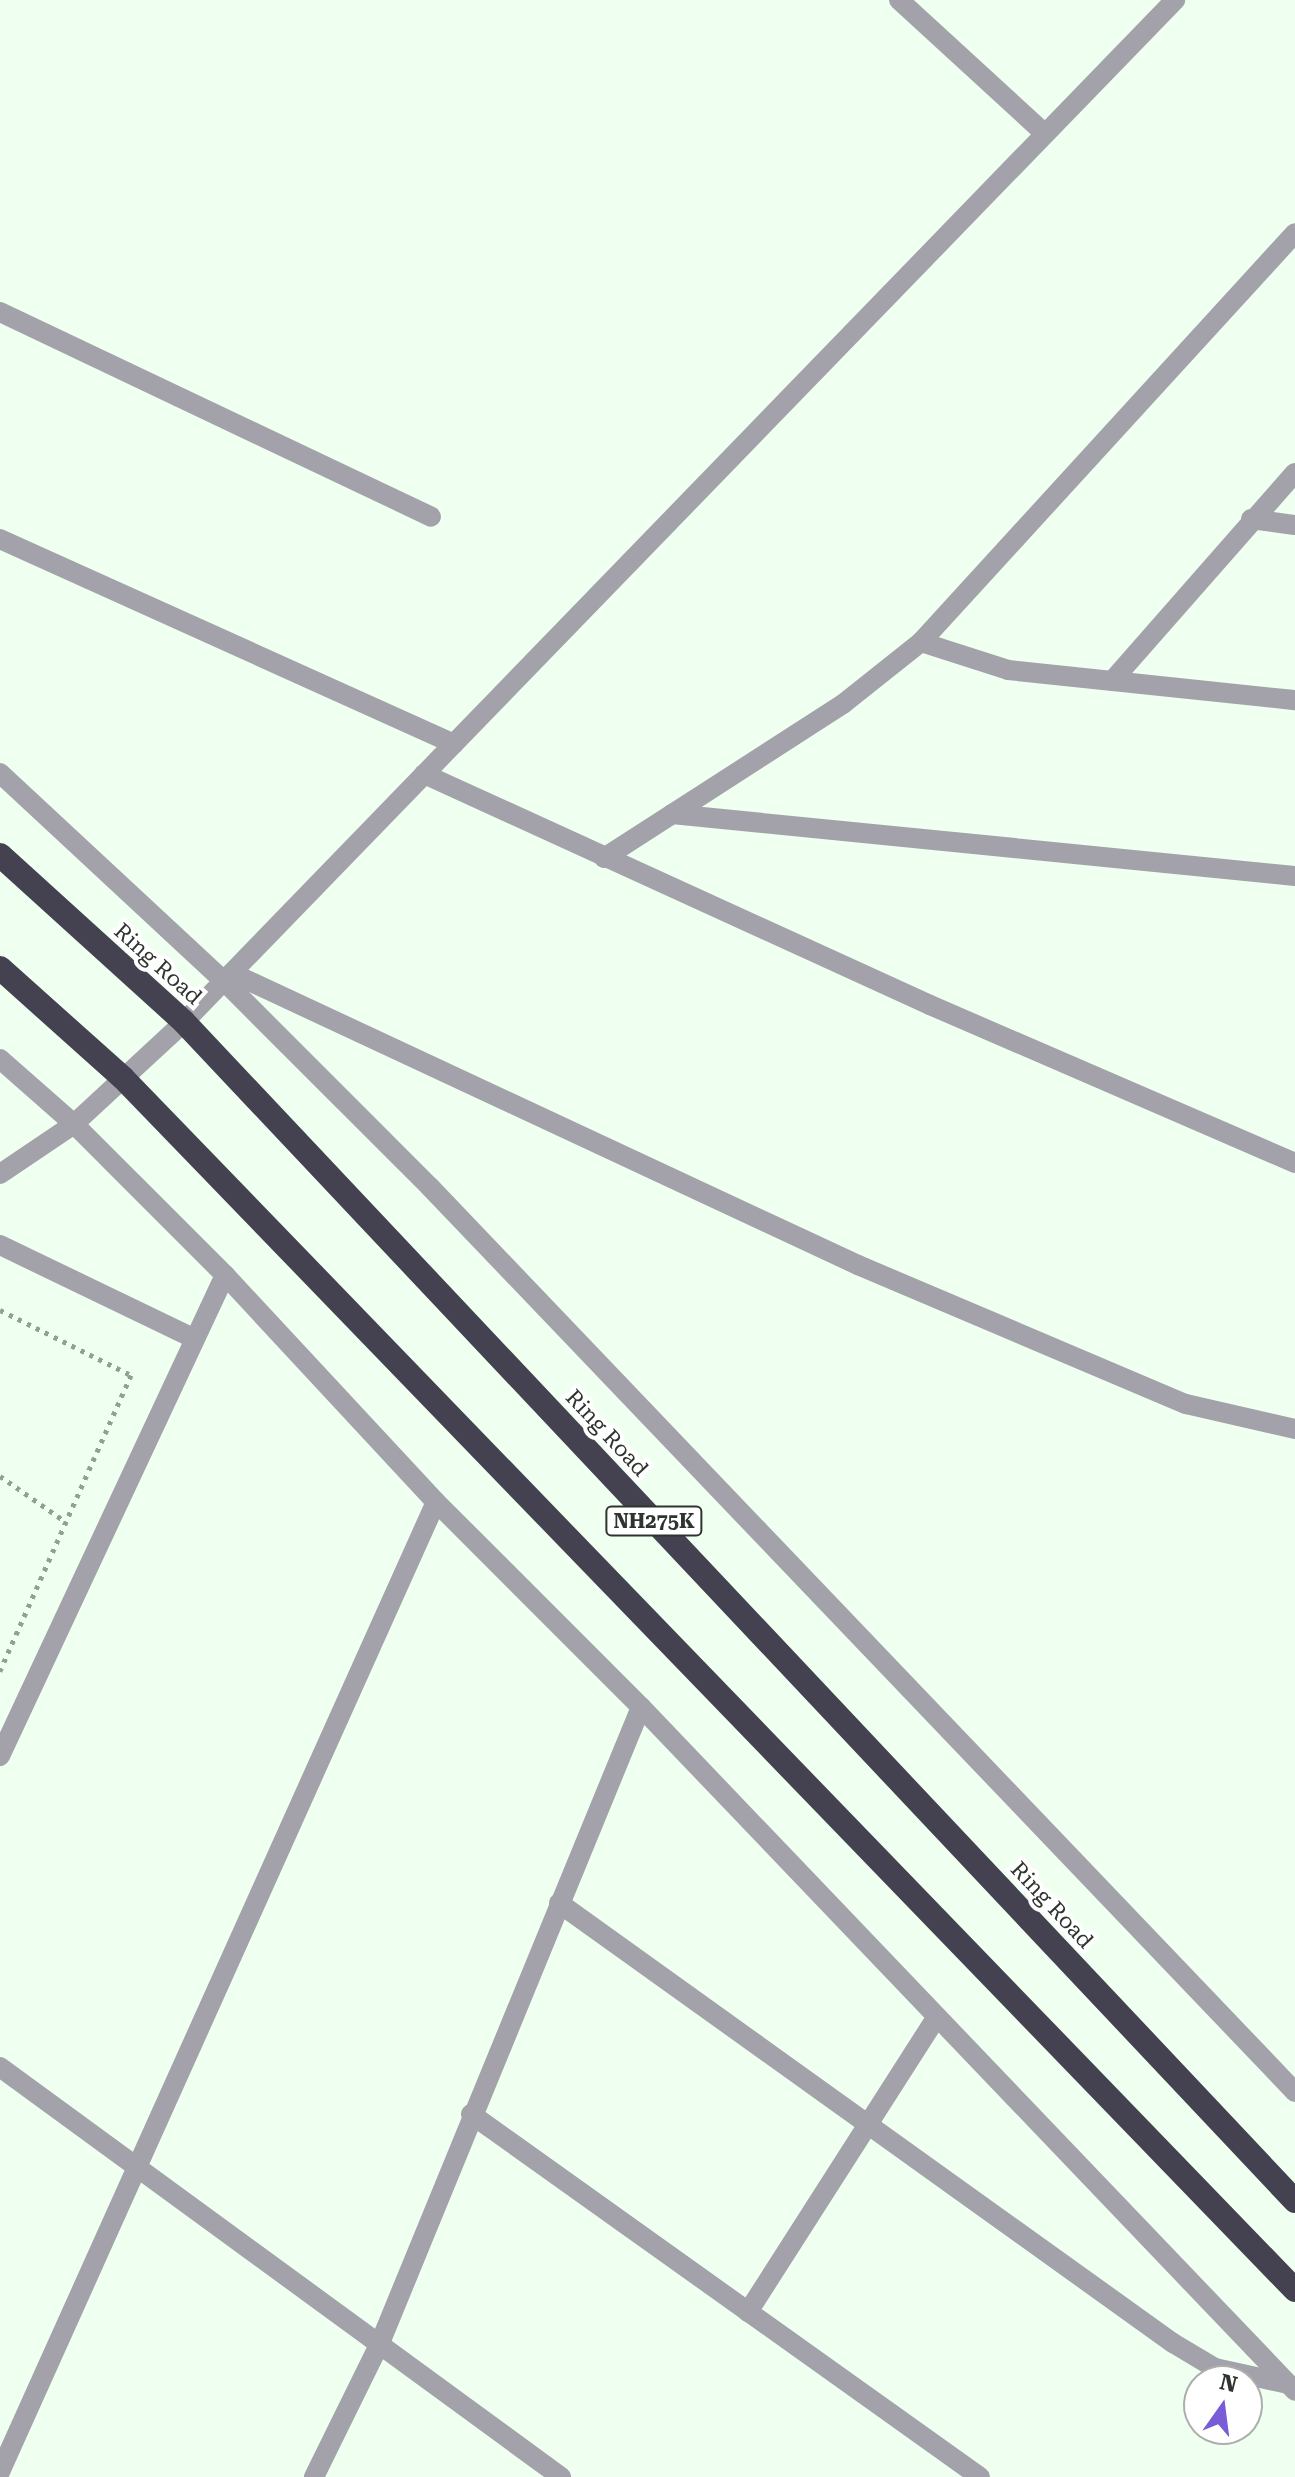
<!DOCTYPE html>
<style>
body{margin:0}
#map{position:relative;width:1295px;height:2477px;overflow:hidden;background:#effff0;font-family:"Roboto Serif",serif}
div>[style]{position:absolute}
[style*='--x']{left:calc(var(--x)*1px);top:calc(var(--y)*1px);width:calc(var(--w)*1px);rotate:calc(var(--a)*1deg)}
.path>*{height:5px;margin-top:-2.5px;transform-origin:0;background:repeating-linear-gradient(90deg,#939e94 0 4px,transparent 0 10px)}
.minor>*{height:20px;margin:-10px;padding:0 10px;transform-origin:10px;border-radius:10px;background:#a3a2aa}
.highway>*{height:24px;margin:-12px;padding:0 12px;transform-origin:12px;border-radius:12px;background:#444251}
span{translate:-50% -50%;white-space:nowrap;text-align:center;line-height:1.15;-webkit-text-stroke:8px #fff;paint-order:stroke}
.shield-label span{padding:2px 6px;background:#fff;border:2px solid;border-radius:6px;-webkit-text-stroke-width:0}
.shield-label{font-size:20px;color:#2e342f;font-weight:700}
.street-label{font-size:22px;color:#2e342f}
.north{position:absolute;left:1183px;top:2365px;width:80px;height:80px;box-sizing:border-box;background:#fff;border:2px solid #abaeac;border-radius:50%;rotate:14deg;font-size:22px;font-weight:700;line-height:32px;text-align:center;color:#2e342f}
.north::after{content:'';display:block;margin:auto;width:28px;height:36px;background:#795dd7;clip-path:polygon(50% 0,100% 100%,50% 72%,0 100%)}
</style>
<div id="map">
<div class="path">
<div style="--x:0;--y:1310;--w:146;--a:26.4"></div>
<div style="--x:131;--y:1375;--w:324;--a:113.9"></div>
<div style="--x:0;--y:1476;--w:80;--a:34.9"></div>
</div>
<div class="minor">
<div style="--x:899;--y:0;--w:198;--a:42.5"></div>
<div style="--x:0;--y:312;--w:477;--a:25.4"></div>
<div style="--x:1251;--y:519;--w:44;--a:7.8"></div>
<div style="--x:0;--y:539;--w:498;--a:24.3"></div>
<div style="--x:921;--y:642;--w:91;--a:17.8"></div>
<div style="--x:1008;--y:670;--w:289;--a:6"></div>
<div style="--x:1112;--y:681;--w:277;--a:-48.7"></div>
<div style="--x:0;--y:773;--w:306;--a:42.9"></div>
<div style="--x:224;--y:981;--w:291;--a:45"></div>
<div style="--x:430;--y:1187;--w:1252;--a:46.29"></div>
<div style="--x:424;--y:774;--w:556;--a:24.54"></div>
<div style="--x:930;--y:1005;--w:398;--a:23.4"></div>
<div style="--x:672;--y:814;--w:626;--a:5.68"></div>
<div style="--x:604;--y:858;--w:284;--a:-32.8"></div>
<div style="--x:843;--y:704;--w:100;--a:-38.5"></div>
<div style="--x:921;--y:642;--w:554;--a:-47.56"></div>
<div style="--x:232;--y:973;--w:691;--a:25.01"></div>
<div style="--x:858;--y:1265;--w:356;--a:23"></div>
<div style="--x:1186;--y:1404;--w:112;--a:12.9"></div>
<div style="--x:0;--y:1059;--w:98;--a:41.3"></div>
<div style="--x:74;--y:1124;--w:214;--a:45"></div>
<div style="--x:225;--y:1275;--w:310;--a:47.1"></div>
<div style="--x:436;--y:1502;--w:290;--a:45"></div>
<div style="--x:641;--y:1707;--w:946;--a:46.28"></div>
<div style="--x:0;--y:1174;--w:89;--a:-34"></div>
<div style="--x:74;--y:1124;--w:150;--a:-42.8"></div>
<div style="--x:184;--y:1022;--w:1424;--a:-45.88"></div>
<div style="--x:0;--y:1245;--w:216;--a:25.7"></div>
<div style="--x:0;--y:1756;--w:531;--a:-64.93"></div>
<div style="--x:559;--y:1903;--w:755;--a:35.63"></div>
<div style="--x:1173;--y:2343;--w:49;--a:30.8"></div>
<div style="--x:1215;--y:2368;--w:75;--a:12.4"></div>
<div style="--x:0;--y:2067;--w:695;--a:36.16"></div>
<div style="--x:471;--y:2114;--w:625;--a:35.5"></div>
<div style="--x:748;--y:2312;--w:350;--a:-57.4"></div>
<div style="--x:0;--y:2472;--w:1063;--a:-65.8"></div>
<div style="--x:314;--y:2477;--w:149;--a:-63.8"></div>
<div style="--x:380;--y:2343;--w:687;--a:-67.69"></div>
</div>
<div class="highway">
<div style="--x:0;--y:855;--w:248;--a:42.2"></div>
<div style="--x:184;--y:1022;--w:1620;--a:46.7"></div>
<div style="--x:0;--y:968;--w:165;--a:41.8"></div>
<div style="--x:123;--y:1078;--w:1686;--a:45.96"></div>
</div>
<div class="shield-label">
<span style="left:654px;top:1521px">NH275K</span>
</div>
<div class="street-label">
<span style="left:158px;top:964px;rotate:42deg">Ring Road</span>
<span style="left:607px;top:1433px;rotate:47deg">Ring Road</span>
<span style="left:1052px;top:1905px;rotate:47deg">Ring Road</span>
</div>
<div class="north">N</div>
</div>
